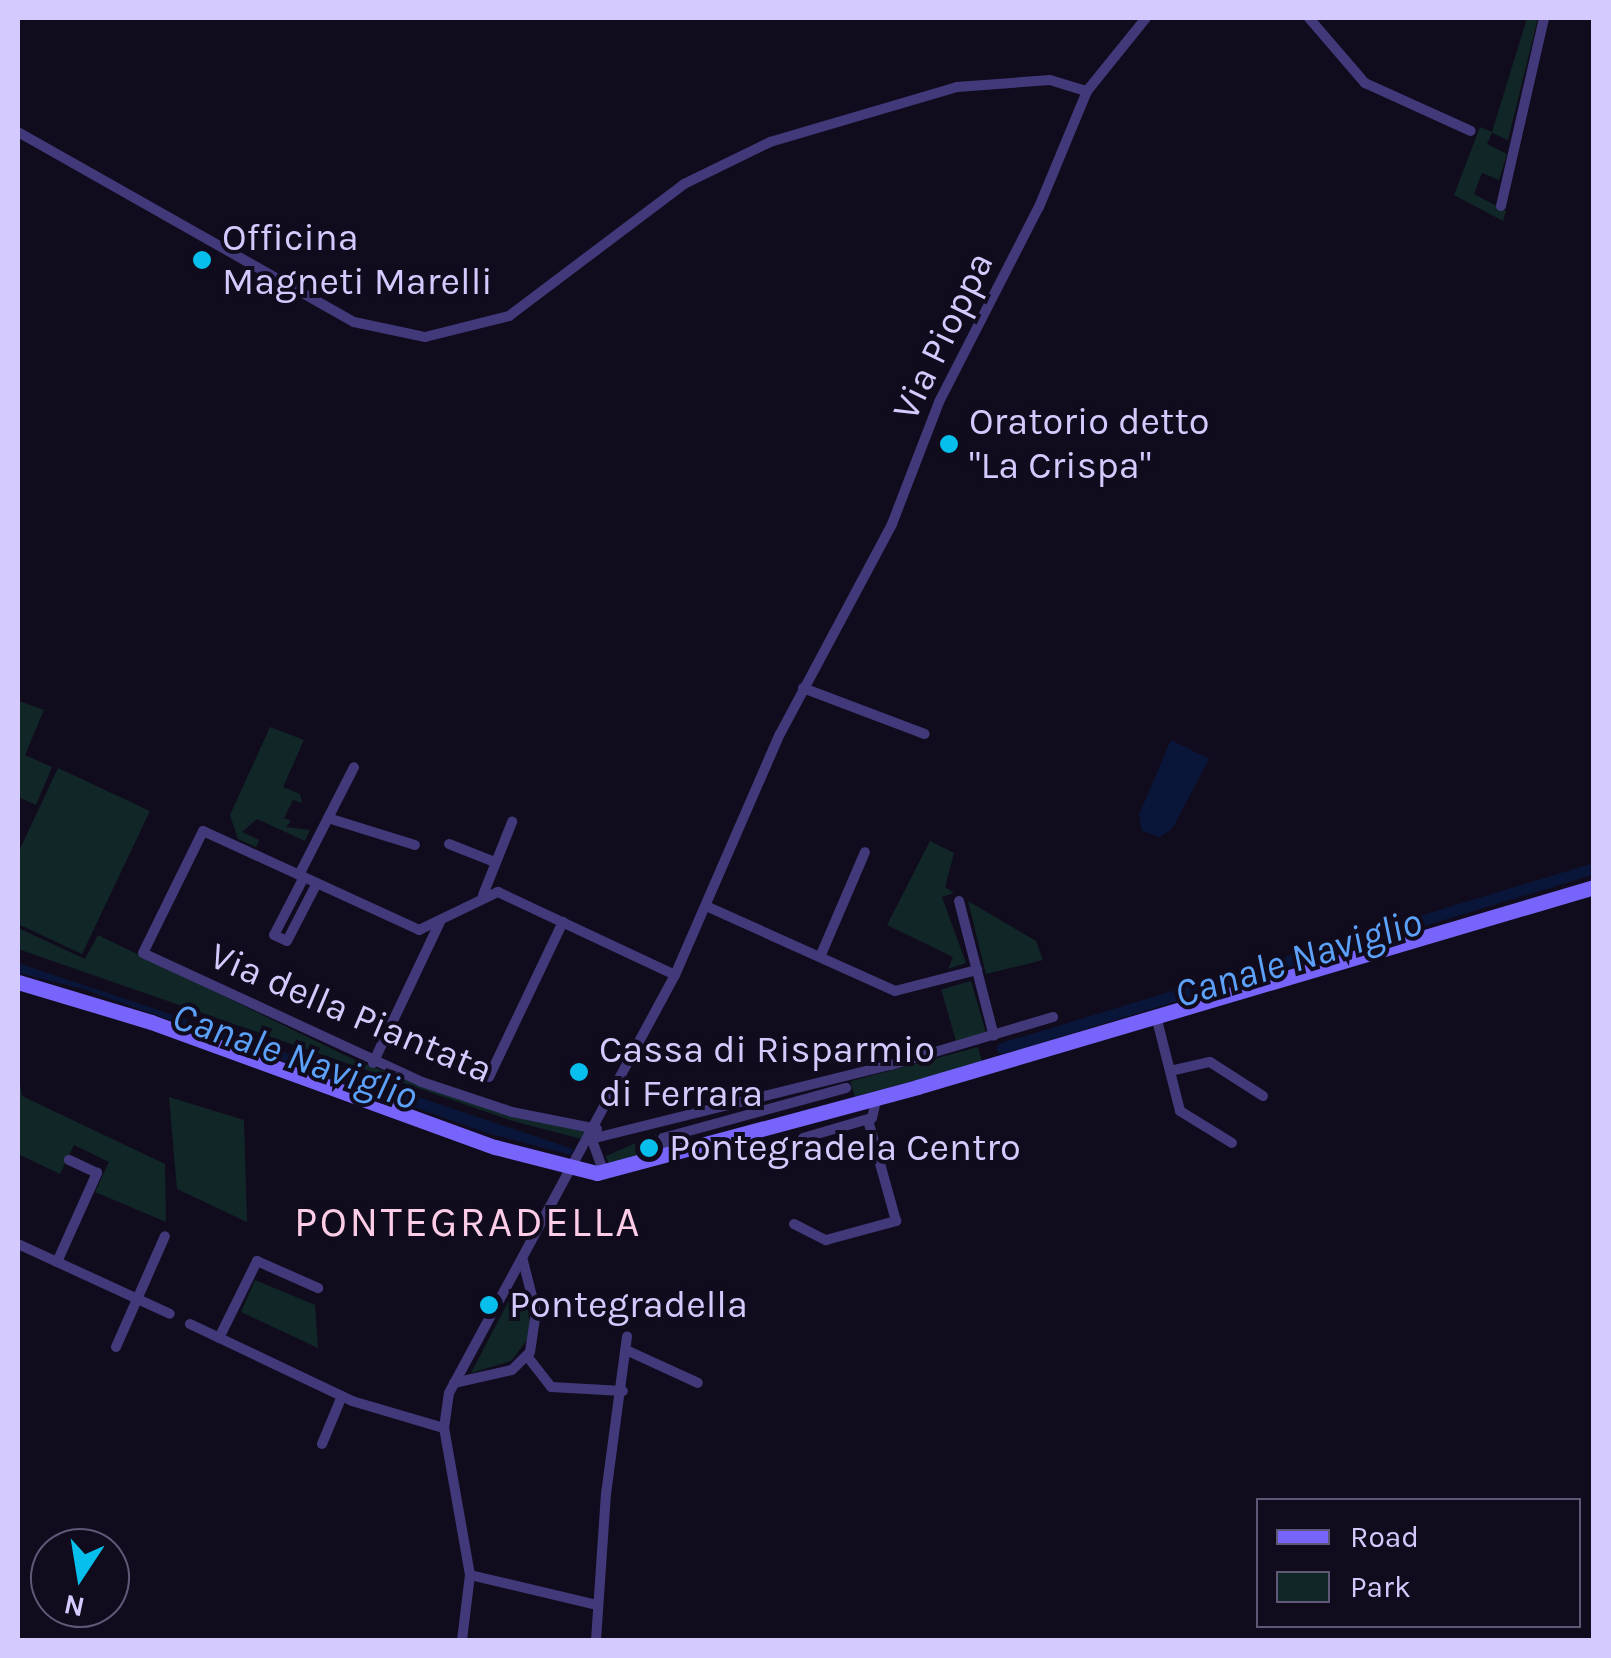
<!DOCTYPE html>
<style>
body{margin:0}
#map{position:relative;width:1611px;height:1658px;overflow:hidden;background:#110c1d;font-family:Karla,sans-serif}
div>[style]{position:absolute}
[style*='--x']{left:calc(var(--x)*1px);top:calc(var(--y)*1px);width:calc(var(--w)*1px);rotate:calc(var(--a)*1deg)}
.green>*{inset:0;background:#102627;transform-origin:0 0}
.water>*{inset:0;background:#0a1639}
.canal>*{height:11px;margin:-5.5px;padding:0 5.5px;transform-origin:5.5px;border-radius:5.5px;background:#0a1639}
.street>*{height:10px;margin:-5px;padding:0 5px;transform-origin:5px;border-radius:5px;background:#42397b}
.secondary>*{height:15px;margin:-7.5px;padding:0 7.5px;transform-origin:7.5px;border-radius:7.5px;background:#7764fa}
.dots>*{width:28px;height:28px;translate:-50% -50%;box-sizing:border-box;border:5px solid #110c1d;border-radius:50%}
span{translate:-50% -50%;white-space:nowrap;text-align:center;line-height:1.15;-webkit-text-stroke:8px #110c1d;paint-order:stroke}
.poi-label{font-size:38px;color:#d5cafd}
.left{translate:0 -50%;text-align:left}
.street-label{font-size:38px;color:#d5cafd}
.water-label{font-size:40px;color:#5ca1fa;font-style:italic}
.quarter-label{font-size:42px;color:#fdcce7;letter-spacing:2.5px}
.frame{position:absolute;inset:0;border:20px solid #d5cafd;pointer-events:none}
.legend{position:absolute;left:1256px;top:1498px;width:325px;height:130px;box-sizing:border-box;background:#110c1d;border:2px solid #5f5877;margin:0;padding:12px 18px;list-style:none;font-size:30px;color:#d5cafd}
.legend li{display:flex;align-items:center;gap:20px;height:50px}
.legend b{width:50px;border:2px solid #5f5877}
.north{position:absolute;left:30px;top:1528px;width:100px;height:100px;box-sizing:border-box;background:#110c1d;border:2px solid #5f5877;border-radius:50%;rotate:192deg;font-size:28px;font-weight:700;line-height:40px;text-align:center;color:#d5cafd}
.north::after{content:'';display:block;margin:auto;width:35px;height:45px;background:#07bfec;clip-path:polygon(50% 0,100% 100%,50% 72%,0 100%)}
</style>
<div id="map">
<div class="green">
<div style="clip-path:polygon(1527px 18px,1538px 18px,1508px 140px,1492px 133px,1487px 144px,1507px 154px,1499px 180px,1482px 173px,1474px 194px,1506px 211px,1503px 221px,1454px 195px,1480px 127px,1492px 132px)"></div>
<div style="clip-path:polygon(19px 701px,44px 710px,25px 755px,52px 767px,36px 805px,18px 797px)"></div>
<div style="clip-path:polygon(270px 727px,304px 740px,283px 787px,300px 794px,302px 803px,293px 800px,284px 818px,291px 821px,286px 827px,310px 830px,305px 841px,257px 819px,242px 832px,259px 840px,256px 847px,238px 839px,230px 815px)"></div>
<div style="clip-path:polygon(58px 768px,150px 811px,82px 954px,18px 924px,18px 853px)"></div>
<div style="clip-path:polygon(930px 841px,954px 853px,945px 887px,954px 893px,942px 897px,966px 963px,948px 969px,953px 957px,887px 925px)"></div>
<div style="clip-path:polygon(968px 901px,1036px 941px,1043px 960px,986px 974px)"></div>
<div style="clip-path:polygon(18px 928px,85px 959px,98px 935px,357px 1061px,472px 1103px,593px 1131px,585px 1140px,513px 1121px,18px 949px)"></div>
<div style="left:971px;top:981px;width:56px;height:31px;rotate:74deg"></div>
<div style="left:978px;top:1047px;width:16px;height:132px;rotate:75deg"></div>
<div style="clip-path:polygon(18px 1071px,22px 1096px,165px 1164px,166px 1222px,95px 1192px,109px 1162px,74px 1145px,60px 1174px,18px 1154px)"></div>
<div style="clip-path:polygon(169px 1097px,244px 1120px,247px 1222px,177px 1189px)"></div>
<div style="left:656px;top:1134px;width:12px;height:55px;rotate:66deg"></div>
<div style="clip-path:polygon(255px 1280px,315px 1305px,318px 1348px,241px 1312px)"></div>
<div style="clip-path:polygon(515px 1289px,527px 1300px,531px 1335px,511px 1361px,471px 1373px)"></div>
</div>
<div class="water">
<div style="clip-path:polygon(1171px 740px,1209px 759px,1172px 829px,1160px 837px,1142px 831px,1139px 815px)"></div>
<div style="clip-path:polygon(18px 963px,573px 1149px,571px 1155px,487px 1133px,83px 989px,18px 973px)"></div>
</div>
<div class="canal">
<div style="--x:1002;--y:1048;--w:619;--a:-16.91"></div>
</div>
<div class="street">
<div style="--x:1309;--y:18;--w:86;--a:49.3"></div>
<div style="--x:1365;--y:83;--w:116;--a:24.4"></div>
<div style="--x:18;--y:132;--w:386;--a:29.5"></div>
<div style="--x:354;--y:322;--w:73;--a:11.9"></div>
<div style="--x:425;--y:337;--w:87;--a:-14"></div>
<div style="--x:509;--y:316;--w:219;--a:-37"></div>
<div style="--x:684;--y:184;--w:96;--a:-26"></div>
<div style="--x:770;--y:142;--w:195;--a:-16.4"></div>
<div style="--x:957;--y:87;--w:93;--a:-4.3"></div>
<div style="--x:1050;--y:80;--w:39;--a:17"></div>
<div style="--x:1501;--y:206;--w:193;--a:-77.1"></div>
<div style="--x:803;--y:688;--w:130;--a:20.7"></div>
<div style="--x:328;--y:818;--w:91;--a:17.2"></div>
<div style="--x:449;--y:844;--w:46;--a:21.6"></div>
<div style="--x:299;--y:875;--w:121;--a:-63"></div>
<div style="--x:304;--y:877;--w:65;--a:117.3"></div>
<div style="--x:274;--y:935;--w:14;--a:25"></div>
<div style="--x:287;--y:941;--w:65;--a:-62.7"></div>
<div style="--x:483;--y:895;--w:79;--a:-68.3"></div>
<div style="--x:959;--y:901;--w:139;--a:75.5"></div>
<div style="--x:706;--y:906;--w:207;--a:24.2"></div>
<div style="--x:895;--y:991;--w:85;--a:-14.4"></div>
<div style="--x:820;--y:957;--w:114;--a:-66.8"></div>
<div style="--x:1156;--y:1016;--w:98;--a:75.8"></div>
<div style="--x:1180;--y:1111;--w:61;--a:31.6"></div>
<div style="--x:373;--y:1063;--w:156;--a:-64.6"></div>
<div style="--x:1170;--y:1071;--w:41;--a:-12.7"></div>
<div style="--x:1210;--y:1062;--w:63;--a:32.7"></div>
<div style="--x:489;--y:1077;--w:172;--a:-64.5"></div>
<div style="--x:597;--y:1129;--w:87;--a:-168.7"></div>
<div style="--x:512;--y:1112;--w:95;--a:-161.6"></div>
<div style="--x:422;--y:1082;--w:307;--a:-155.2"></div>
<div style="--x:143;--y:953;--w:136;--a:-63.8"></div>
<div style="--x:203;--y:831;--w:238;--a:24.6"></div>
<div style="--x:419;--y:930;--w:88;--a:-25.7"></div>
<div style="--x:498;--y:892;--w:195;--a:25.1"></div>
<div style="--x:803;--y:1138;--w:72;--a:-16.2"></div>
<div style="--x:872;--y:1118;--w:22;--a:-77"></div>
<div style="--x:591;--y:1139;--w:309;--a:-13.9"></div>
<div style="--x:891;--y:1065;--w:169;--a:-16.5"></div>
<div style="--x:592;--y:1140;--w:35;--a:70"></div>
<div style="--x:669;--y:1155;--w:18;--a:-109"></div>
<div style="--x:663;--y:1138;--w:190;--a:-15.3"></div>
<div style="--x:794;--y:1224;--w:36;--a:27"></div>
<div style="--x:826;--y:1240;--w:73;--a:-15.2"></div>
<div style="--x:896;--y:1221;--w:105;--a:-105.5"></div>
<div style="--x:18;--y:1244;--w:167;--a:24.7"></div>
<div style="--x:57;--y:1262;--w:98;--a:-65.8"></div>
<div style="--x:97;--y:1173;--w:31;--a:-155"></div>
<div style="--x:190;--y:1324;--w:179;--a:25.4"></div>
<div style="--x:352;--y:1401;--w:96;--a:16.4"></div>
<div style="--x:219;--y:1338;--w:86;--a:-63.7"></div>
<div style="--x:257;--y:1261;--w:67;--a:23.9"></div>
<div style="--x:116;--y:1347;--w:121;--a:-66.2"></div>
<div style="--x:626;--y:1350;--w:79;--a:24.6"></div>
<div style="--x:527;--y:1356;--w:39;--a:52"></div>
<div style="--x:551;--y:1387;--w:72;--a:3.2"></div>
<div style="--x:454;--y:1383;--w:59;--a:-12.6"></div>
<div style="--x:512;--y:1370;--w:25;--a:-45"></div>
<div style="--x:530;--y:1352;--w:40;--a:-81.5"></div>
<div style="--x:536;--y:1312;--w:53;--a:-104.3"></div>
<div style="--x:322;--y:1444;--w:52;--a:-67.4"></div>
<div style="--x:470;--y:1575;--w:130;--a:13.3"></div>
<div style="--x:462;--y:1640;--w:65;--a:-83"></div>
<div style="--x:470;--y:1575;--w:149;--a:-100"></div>
<div style="--x:444;--y:1428;--w:35;--a:-82"></div>
<div style="--x:449;--y:1393;--w:475;--a:-61.6"></div>
<div style="--x:675;--y:975;--w:263;--a:-66.5"></div>
<div style="--x:780;--y:734;--w:238;--a:-61.9"></div>
<div style="--x:892;--y:524;--w:131;--a:-68.9"></div>
<div style="--x:939;--y:402;--w:219;--a:-62.9"></div>
<div style="--x:1039;--y:207;--w:126;--a:-67.5"></div>
<div style="--x:1087;--y:91;--w:94;--a:-51.1"></div>
<div style="--x:596;--y:1640;--w:146;--a:-86.1"></div>
<div style="--x:606;--y:1494;--w:159;--a:-82.4"></div>
</div>
<div class="secondary">
<div style="--x:18;--y:982;--w:139;--a:16.7"></div>
<div style="--x:151;--y:1022;--w:366;--a:20"></div>
<div style="--x:495;--y:1147;--w:105;--a:14.3"></div>
<div style="--x:597;--y:1173;--w:331;--a:-15"></div>
<div style="--x:917;--y:1087;--w:706;--a:-16.46"></div>
</div>
<div class="dots">
<div style="left:202px;top:260px;background:#07bfec"></div>
<div style="left:949px;top:444px;background:#07bfec"></div>
<div style="left:579px;top:1072px;background:#07bfec"></div>
<div style="left:649px;top:1148px;background:#07bfec"></div>
<div style="left:489px;top:1305px;background:#07bfec"></div>
</div>
<div class="poi-label">
<span class="left" style="left:222px;top:260px">Officina<br>Magneti Marelli</span>
<span class="left" style="left:969px;top:444px">Oratorio detto<br>"La Crispa"</span>
<span class="left" style="left:599px;top:1072px">Cassa di Risparmio<br>di Ferrara</span>
<span class="left" style="left:669px;top:1148px">Pontegradela Centro</span>
<span class="left" style="left:509px;top:1305px">Pontegradella</span>
</div>
<div class="street-label">
<span style="left:943px;top:336px;rotate:-64deg">Via Pioppa</span>
<span style="left:351px;top:1013px;rotate:23deg">Via della Piantata</span>
</div>
<div class="water-label">
<span style="left:1298px;top:958px;rotate:-17deg">Canale Naviglio</span>
<span style="left:295px;top:1056px;rotate:19deg">Canale Naviglio</span>
</div>
<div class="quarter-label">
<span style="left:468px;top:1222px">PONTEGRADELLA</span>
</div>
<div class="frame"></div>
<ul class="legend">
<li><b style="height:12px;background:#7764fa"></b>Road</li>
<li><b style="height:28px;background:#102627"></b>Park</li>
</ul>
<div class="north">N</div>
</div>
